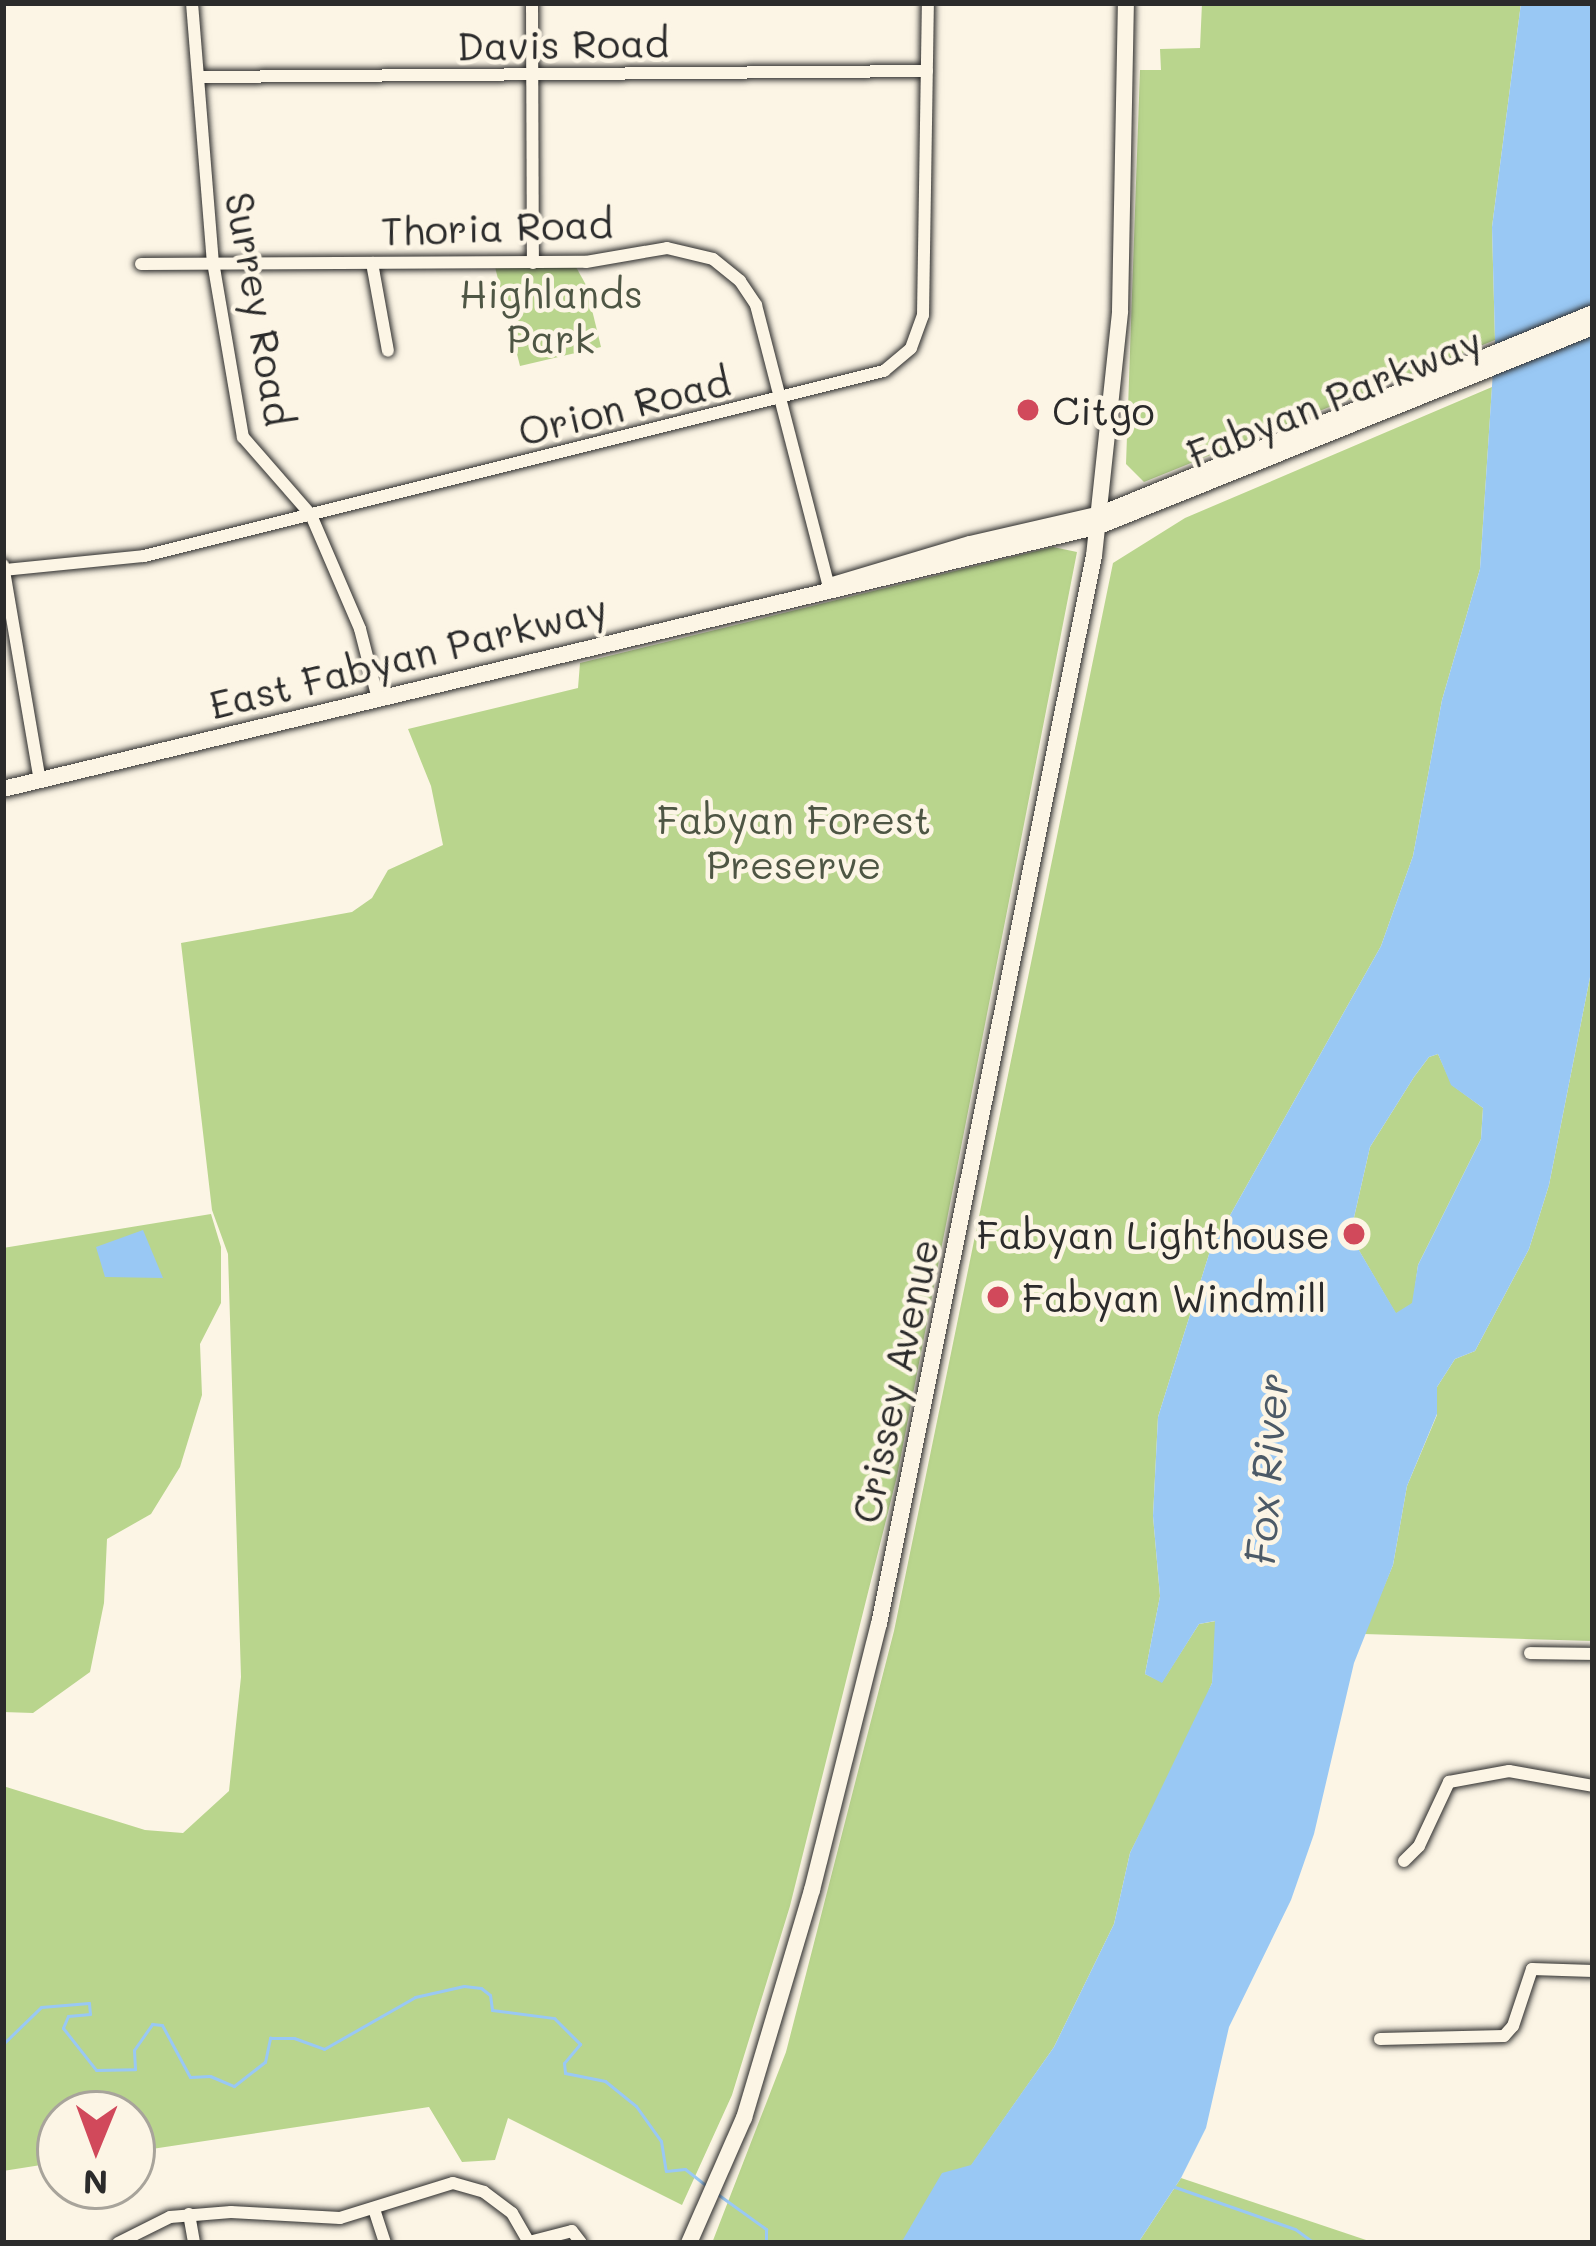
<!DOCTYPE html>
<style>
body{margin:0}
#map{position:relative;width:1596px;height:2246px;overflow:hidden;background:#fcf5e5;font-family:Mali,sans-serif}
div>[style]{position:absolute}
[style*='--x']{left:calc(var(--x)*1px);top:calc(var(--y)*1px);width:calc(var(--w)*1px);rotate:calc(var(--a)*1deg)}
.green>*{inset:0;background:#b9d58d}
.water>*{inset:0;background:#99c8f4}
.stream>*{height:3px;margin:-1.5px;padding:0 1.5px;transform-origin:1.5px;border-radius:1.5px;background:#99c8f4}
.roads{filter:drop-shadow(0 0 3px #2b2b2b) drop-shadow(0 0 3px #2b2b2b)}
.minor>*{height:12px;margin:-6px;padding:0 6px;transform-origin:6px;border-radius:6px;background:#fcf5e5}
.secondary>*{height:16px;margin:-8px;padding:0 8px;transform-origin:8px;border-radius:8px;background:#fcf5e5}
.dots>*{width:33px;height:33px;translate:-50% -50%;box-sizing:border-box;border:6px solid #fcf5e5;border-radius:50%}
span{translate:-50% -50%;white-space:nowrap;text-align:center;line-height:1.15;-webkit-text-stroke:9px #fcf5e5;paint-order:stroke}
.street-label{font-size:39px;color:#2b2b2b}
.park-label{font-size:39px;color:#4e5644}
.poi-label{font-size:39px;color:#2b2b2b}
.left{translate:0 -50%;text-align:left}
.right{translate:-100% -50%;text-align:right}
.water-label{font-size:42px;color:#4c5a67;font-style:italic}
.frame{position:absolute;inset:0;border:6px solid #2b2b2b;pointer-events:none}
.north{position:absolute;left:36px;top:2090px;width:120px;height:120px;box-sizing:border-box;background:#fcf5e5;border:3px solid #a8a49b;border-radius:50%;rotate:181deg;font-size:33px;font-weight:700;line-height:48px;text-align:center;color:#2b2b2b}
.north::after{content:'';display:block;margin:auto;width:42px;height:54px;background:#d1495b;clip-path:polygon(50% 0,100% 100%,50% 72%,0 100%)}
</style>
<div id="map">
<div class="green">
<div style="clip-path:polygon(1202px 3px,1521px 3px,1492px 227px,1495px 340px,1144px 482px,1126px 464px,1140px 70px,1161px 70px,1160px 49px,1200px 48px)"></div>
<div style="clip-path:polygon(495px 267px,576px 267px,586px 285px,601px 347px,520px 366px)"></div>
<div style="clip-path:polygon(1492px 387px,1480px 569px,1442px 700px,1413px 856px,1381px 946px,1210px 1251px,1158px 1417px,1153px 1516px,1160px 1596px,1145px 1674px,1162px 1682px,1199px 1624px,1216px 1621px,1215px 1647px,1212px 1683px,1196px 1722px,1130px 1853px,1114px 1924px,1054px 2047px,971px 2166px,901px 2243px,712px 2243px,786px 2052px,894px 1631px,1113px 563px,1185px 518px)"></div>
<div style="clip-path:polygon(1053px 547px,1077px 552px,897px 1476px,790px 1906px,732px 2095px,682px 2205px,508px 2118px,495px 2160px,462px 2162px,429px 2107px,132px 2152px,132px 2114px,60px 2114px,60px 2162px,3px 2171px,3px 1786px,145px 1830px,183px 1833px,229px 1791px,241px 1677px,228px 1254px,212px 1210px,181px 943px,352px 912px,372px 898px,388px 870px,443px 845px,431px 786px,408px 729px,578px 688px,580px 663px)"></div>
<div style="clip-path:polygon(1593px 962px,1593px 1641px,1364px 1634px,1393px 1565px,1407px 1486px,1437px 1415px,1437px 1387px,1455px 1359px,1475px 1351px,1529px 1249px,1549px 1185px)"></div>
<div style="clip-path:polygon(1438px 1054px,1452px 1085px,1483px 1108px,1481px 1139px,1418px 1265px,1413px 1303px,1396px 1314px,1350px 1235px,1370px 1147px,1414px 1077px,1429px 1057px)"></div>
<div style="clip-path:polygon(211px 1214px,221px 1247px,221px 1303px,200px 1344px,202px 1395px,180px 1467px,151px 1514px,107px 1539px,104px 1603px,90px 1672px,33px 1713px,3px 1712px,3px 1248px)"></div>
<div style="clip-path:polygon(1181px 2178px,1375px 2243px,1138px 2243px)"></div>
</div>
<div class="water">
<div style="clip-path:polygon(evenodd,1521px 3px,1593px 3px,1593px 962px,1549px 1185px,1529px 1249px,1475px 1351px,1455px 1359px,1437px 1387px,1437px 1414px,1407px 1486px,1393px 1565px,1354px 1663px,1314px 1834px,1291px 1900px,1229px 2027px,1206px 2128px,1181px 2178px,1138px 2243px,901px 2243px,942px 2173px,971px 2165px,1054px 2047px,1114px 1924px,1130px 1853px,1212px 1683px,1215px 1621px,1199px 1624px,1162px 1683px,1145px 1674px,1160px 1596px,1153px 1516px,1158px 1417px,1210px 1251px,1381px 946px,1413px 856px,1442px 700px,1480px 569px,1495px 340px,1492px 227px,1521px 3px,1438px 1054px,1451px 1085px,1483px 1108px,1481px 1139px,1418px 1265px,1412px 1303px,1396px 1313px,1350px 1235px,1370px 1147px,1414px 1077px,1429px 1057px,1438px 1054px)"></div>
<div style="clip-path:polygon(143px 1230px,163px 1278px,105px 1277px,96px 1247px)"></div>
</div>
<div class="stream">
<div style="--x:3;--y:2044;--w:53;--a:-44.2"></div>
<div style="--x:41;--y:2007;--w:48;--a:-4.8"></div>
<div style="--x:89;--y:2003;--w:11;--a:85"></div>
<div style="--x:90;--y:2014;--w:22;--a:175"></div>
<div style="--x:68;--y:2016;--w:13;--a:113"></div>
<div style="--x:63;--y:2028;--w:53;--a:51.8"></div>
<div style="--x:96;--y:2070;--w:39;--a:-1"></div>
<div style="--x:135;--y:2069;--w:19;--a:-93"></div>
<div style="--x:134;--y:2050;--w:32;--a:-55"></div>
<div style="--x:152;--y:2024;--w:10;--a:6"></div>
<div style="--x:162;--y:2025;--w:59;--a:61.7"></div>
<div style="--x:190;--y:2077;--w:20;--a:-3"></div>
<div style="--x:210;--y:2076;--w:26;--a:23"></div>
<div style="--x:234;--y:2086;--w:39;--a:-38"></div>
<div style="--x:265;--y:2062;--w:25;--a:-78"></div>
<div style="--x:270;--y:2038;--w:24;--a:0"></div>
<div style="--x:294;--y:2038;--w:32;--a:20"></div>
<div style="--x:324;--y:2049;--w:105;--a:-29.7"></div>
<div style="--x:415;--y:1997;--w:50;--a:-12.7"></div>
<div style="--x:464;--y:1986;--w:17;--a:7"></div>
<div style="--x:481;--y:1988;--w:11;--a:38"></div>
<div style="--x:490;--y:1995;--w:15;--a:82"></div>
<div style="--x:492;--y:2010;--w:63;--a:7.4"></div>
<div style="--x:554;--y:2018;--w:37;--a:45"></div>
<div style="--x:580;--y:2044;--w:25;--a:130"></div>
<div style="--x:564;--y:2063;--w:10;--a:84"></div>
<div style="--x:565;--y:2073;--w:41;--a:11.3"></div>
<div style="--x:605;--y:2081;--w:40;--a:39"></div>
<div style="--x:636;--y:2106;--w:43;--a:54.5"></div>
<div style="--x:661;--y:2141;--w:30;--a:81"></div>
<div style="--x:666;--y:2171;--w:19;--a:-6"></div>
<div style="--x:685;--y:2169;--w:29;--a:38"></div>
<div style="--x:1172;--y:2186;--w:130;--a:19.3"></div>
<div style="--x:1295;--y:2229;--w:24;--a:36"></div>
<div style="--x:716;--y:2193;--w:62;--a:35.8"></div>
<div style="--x:766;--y:2229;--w:14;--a:90"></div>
</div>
<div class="roads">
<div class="minor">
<div style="--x:192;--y:3;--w:260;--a:85.4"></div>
<div style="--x:213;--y:262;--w:178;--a:80.3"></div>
<div style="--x:243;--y:437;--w:103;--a:48.9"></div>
<div style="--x:311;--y:515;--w:124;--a:66.7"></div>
<div style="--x:360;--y:629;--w:72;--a:75.6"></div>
<div style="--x:532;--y:3;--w:260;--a:89.8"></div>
<div style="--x:200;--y:77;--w:727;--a:-0.47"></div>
<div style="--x:372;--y:263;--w:89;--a:79.7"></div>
<div style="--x:141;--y:264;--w:445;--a:-0.3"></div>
<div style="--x:586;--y:262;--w:82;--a:-9.8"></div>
<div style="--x:667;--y:248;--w:47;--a:13.4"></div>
<div style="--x:713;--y:259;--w:35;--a:39"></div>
<div style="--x:740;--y:281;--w:29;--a:56"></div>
<div style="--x:756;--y:305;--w:291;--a:75.5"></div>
<div style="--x:3;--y:565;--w:219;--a:80.3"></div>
<div style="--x:4;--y:570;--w:141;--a:-5.7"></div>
<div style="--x:144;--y:556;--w:763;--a:-14.04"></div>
<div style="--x:884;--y:371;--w:35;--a:-40"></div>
<div style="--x:911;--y:348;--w:35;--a:-70"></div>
<div style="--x:923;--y:315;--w:312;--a:-89.1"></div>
<div style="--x:1530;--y:1653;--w:63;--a:0.9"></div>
<div style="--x:1404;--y:1861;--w:21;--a:-45"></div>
<div style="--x:1419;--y:1846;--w:71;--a:-64.9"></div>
<div style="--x:1449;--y:1782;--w:61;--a:-10.4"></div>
<div style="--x:1509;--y:1771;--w:85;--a:10.1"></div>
<div style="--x:1380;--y:2039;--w:124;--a:-1.4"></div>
<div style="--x:1504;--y:2036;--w:13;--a:-48"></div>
<div style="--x:1513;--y:2026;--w:60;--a:-71.6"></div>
<div style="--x:1532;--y:1969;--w:61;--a:1.9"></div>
<div style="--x:374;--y:2209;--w:36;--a:72"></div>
<div style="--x:189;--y:2214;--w:29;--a:80"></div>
<div style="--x:529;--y:2242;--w:44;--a:-14.3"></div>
<div style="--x:572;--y:2231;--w:15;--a:53"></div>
<div style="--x:118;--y:2243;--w:58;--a:-26.6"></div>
<div style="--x:170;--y:2217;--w:61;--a:-4.7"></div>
<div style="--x:231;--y:2212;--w:109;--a:3.2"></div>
<div style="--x:340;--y:2218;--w:118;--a:-17.2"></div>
<div style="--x:453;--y:2183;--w:32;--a:16"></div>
<div style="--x:484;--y:2192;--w:35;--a:37"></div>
<div style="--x:512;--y:2213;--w:34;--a:60"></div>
</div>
<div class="secondary">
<div style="--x:833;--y:585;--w:143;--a:-16.7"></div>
<div style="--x:970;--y:544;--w:134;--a:-12.9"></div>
<div style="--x:1101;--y:514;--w:531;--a:-22.22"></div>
<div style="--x:3;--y:789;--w:1127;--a:-13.49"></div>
<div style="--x:1099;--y:526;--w:533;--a:-21.94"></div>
<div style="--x:689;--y:2243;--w:137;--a:-66.3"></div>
<div style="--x:744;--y:2118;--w:238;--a:-73.4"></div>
<div style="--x:812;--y:1890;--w:274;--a:-75.9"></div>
<div style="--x:879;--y:1624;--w:1089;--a:-78.62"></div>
<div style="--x:1094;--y:556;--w:246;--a:-83.9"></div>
<div style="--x:1120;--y:311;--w:308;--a:-88.9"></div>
</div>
</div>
<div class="dots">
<div style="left:1028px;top:410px;background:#d1495b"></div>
<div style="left:1354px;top:1234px;background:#d1495b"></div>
<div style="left:998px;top:1297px;background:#d1495b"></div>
</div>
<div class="street-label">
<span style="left:563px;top:44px;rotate:-1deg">Davis Road</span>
<span style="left:497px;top:227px;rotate:-2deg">Thoria Road</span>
<span style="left:260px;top:309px;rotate:80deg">Surrey Road</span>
<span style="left:1334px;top:397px;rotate:-22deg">Fabyan Parkway</span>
<span style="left:624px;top:406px;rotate:-14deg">Orion Road</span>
<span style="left:408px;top:656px;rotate:-14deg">East Fabyan Parkway</span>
<span style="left:895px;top:1381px;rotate:-78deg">Crissey Avenue</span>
</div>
<div class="park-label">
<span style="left:551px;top:316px">Highlands<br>Park</span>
<span style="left:794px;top:842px">Fabyan Forest<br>Preserve</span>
</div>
<div class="poi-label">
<span class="left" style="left:1052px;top:410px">Citgo</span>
<span class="right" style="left:1330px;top:1234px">Fabyan Lighthouse</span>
<span class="left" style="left:1022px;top:1297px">Fabyan Windmill</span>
</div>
<div class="water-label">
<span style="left:1266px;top:1469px;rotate:-86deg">Fox River</span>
</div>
<div class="frame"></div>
<div class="north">N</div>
</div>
